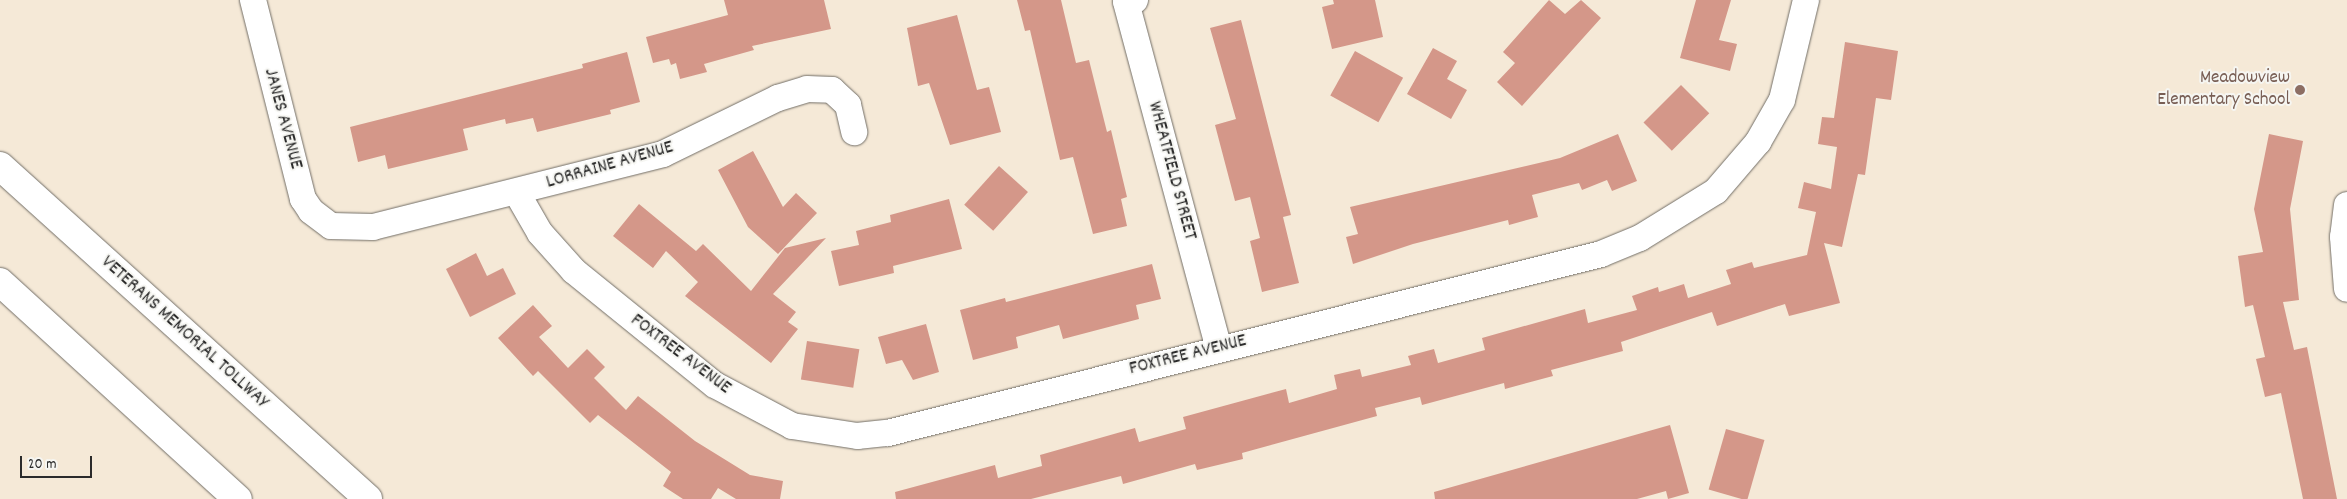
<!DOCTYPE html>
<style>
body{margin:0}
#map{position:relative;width:2347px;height:499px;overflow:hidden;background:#f5e9d7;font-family:Dekko,sans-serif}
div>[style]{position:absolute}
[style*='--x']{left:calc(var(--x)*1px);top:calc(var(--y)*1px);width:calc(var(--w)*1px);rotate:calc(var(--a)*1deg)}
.building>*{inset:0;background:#d49789;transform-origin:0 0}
.roads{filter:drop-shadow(0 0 1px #726e67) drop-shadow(0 0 1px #726e67)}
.street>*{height:26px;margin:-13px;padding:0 13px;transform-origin:13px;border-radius:13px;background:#fff}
.highway>*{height:28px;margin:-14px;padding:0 14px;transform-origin:14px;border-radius:14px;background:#fff}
.dots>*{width:14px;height:14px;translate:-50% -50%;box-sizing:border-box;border:2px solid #f6f6f2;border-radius:50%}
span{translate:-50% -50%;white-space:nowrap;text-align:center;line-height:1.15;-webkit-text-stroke:4px #f6f6f2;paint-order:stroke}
.education-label{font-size:19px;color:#785e54}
.right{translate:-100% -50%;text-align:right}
.street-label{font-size:19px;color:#2b2b2b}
.scale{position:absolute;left:20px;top:456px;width:72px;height:22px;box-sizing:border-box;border:2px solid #2b2b2b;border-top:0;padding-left:6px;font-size:15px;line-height:18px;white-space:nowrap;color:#2b2b2b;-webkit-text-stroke:4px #f6f6f2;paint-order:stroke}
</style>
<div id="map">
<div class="building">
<div style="clip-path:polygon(724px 0,824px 0,831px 29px,752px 46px,754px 50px,704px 64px,707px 72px,680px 79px,676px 63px,671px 65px,669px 59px,653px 63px,646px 37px,728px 15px)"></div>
<div style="clip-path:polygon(1017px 0,1061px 0,1076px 63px,1089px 60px,1107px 132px,1111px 130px,1127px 197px,1121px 199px,1127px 226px,1093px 234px,1073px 157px,1060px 160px,1030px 30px,1025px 31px)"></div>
<div style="clip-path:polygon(1333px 0,1375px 0,1383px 37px,1332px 49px,1322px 7px,1334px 4px)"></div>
<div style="clip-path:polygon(1549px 0,1565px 14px,1581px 0,1601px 18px,1522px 106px,1497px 82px,1515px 63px,1503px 52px)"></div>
<div style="clip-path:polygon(1696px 0,1731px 0,1719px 40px,1737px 44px,1730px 71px,1680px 58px)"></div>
<div style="clip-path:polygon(957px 15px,977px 90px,989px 87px,1001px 132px,950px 145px,929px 83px,918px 86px,907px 28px)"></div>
<div style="clip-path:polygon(1241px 20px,1291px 215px,1283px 217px,1299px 283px,1262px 292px,1250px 241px,1260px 238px,1250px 197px,1235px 201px,1215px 125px,1236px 119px,1210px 28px)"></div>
<div style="clip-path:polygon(1845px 42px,1898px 51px,1891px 100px,1876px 98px,1865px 175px,1858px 174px,1842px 247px,1824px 243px,1840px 303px,1789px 316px,1785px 304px,1717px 326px,1712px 312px,1621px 342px,1623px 351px,1551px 370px,1553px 376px,1505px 389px,1504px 383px,1422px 405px,1420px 397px,1375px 408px,1377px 416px,1242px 453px,1243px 459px,1197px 470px,1195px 464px,1123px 484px,1121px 476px,1031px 499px,896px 499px,895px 492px,995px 465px,998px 478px,1042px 466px,1040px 455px,1135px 428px,1139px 442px,1186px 429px,1183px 417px,1286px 389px,1289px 403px,1337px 389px,1334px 375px,1360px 369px,1362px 377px,1411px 365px,1408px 356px,1434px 349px,1438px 363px,1485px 350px,1482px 338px,1585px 309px,1588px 323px,1637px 310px,1632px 296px,1658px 287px,1659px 292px,1684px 284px,1688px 298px,1731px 284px,1726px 270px,1752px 262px,1754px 268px,1807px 255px,1816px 212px,1798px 208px,1804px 182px,1831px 189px,1837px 147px,1818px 144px,1822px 117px,1834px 118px)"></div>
<div style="clip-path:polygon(1433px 48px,1457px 61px,1447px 79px,1467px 90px,1451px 119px,1407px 94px)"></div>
<div style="left:1355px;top:51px;width:55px;height:51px;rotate:29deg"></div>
<div style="clip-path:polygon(627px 52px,640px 102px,610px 110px,611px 114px,537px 132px,533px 118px,506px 124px,505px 119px,463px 129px,468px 150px,388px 169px,385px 155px,358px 162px,350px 127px,583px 68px,582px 64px)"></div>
<div style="left:1681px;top:85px;width:40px;height:53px;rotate:45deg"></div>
<div style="clip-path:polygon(1618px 134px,1637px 181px,1612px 191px,1607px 180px,1582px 190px,1579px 183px,1532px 195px,1538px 217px,1509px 225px,1508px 220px,1413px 244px,1353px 264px,1346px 237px,1358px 234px,1350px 207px,1560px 158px)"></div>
<div style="clip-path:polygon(2269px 134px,2303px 141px,2290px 209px,2299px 300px,2283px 302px,2294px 350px,2307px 347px,2337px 499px,2303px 499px,2281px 393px,2265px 397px,2256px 359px,2265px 357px,2253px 305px,2245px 307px,2238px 256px,2263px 252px,2254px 209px)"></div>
<div style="clip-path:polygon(753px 151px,783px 207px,796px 193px,817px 213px,778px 254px,748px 227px,718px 170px)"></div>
<div style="left:999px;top:166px;width:39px;height:52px;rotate:42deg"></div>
<div style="clip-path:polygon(949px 199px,962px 249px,893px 266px,894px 273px,839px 286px,831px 251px,859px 245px,856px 231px,891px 222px,890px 215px)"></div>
<div style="clip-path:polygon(639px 204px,696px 251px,703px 244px,751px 291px,785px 248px,826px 238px,773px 294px,796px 312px,788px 322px,798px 329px,771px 363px,685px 296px,698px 282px,666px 251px,653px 268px,613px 236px)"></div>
<div style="clip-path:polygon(476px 253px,487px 276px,503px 268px,516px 294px,470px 317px,446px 269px)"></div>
<div style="clip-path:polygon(1152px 264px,1161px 299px,1136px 305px,1139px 319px,1063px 339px,1059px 325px,1016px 337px,1018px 348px,973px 360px,960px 310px,1005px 298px,1006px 302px)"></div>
<div style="clip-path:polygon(533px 305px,552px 326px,539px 337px,568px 368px,587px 349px,605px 367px,594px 378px,626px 410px,638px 396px,695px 441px,750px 475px,783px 481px,780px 499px,736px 499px,718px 488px,711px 499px,683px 499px,663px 486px,671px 472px,598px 415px,590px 423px,538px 371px,533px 376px,498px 338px)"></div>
<div style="clip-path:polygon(926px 324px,939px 372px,913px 380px,902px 360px,886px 364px,878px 337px)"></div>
<div style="left:807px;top:341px;width:53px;height:39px;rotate:9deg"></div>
<div style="clip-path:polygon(1670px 425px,1689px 493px,1668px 499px,1666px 491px,1637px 499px,1435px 499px,1434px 492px)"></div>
<div style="left:1726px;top:429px;width:40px;height:63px;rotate:16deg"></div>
</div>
<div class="roads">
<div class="street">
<div style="--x:253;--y:0;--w:205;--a:75.9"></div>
<div style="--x:303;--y:199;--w:14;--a:56"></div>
<div style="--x:311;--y:211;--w:25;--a:37"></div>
<div style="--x:331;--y:226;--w:42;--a:1.4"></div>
<div style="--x:373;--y:227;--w:299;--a:-14.1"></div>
<div style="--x:663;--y:154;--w:128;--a:-26"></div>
<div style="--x:778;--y:98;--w:30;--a:-17"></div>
<div style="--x:807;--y:89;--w:25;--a:2"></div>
<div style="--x:832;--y:90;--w:22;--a:43"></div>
<div style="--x:848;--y:105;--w:28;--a:77"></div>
<div style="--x:1135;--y:0;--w:9;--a:167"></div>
<div style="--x:1126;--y:2;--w:358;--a:75"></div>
<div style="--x:517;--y:193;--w:46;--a:60.1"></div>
<div style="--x:540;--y:233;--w:51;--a:48.2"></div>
<div style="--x:574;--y:271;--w:181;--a:39"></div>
<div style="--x:715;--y:385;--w:87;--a:28"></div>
<div style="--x:792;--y:426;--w:66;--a:8.7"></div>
<div style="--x:857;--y:436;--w:31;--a:-6"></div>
<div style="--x:888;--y:433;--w:735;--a:-14.09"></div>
<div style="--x:1601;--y:254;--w:42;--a:-22.3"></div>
<div style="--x:1640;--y:238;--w:89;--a:-31.7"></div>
<div style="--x:1716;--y:191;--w:65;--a:-49.4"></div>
<div style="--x:1758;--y:142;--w:48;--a:-60.3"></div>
<div style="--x:1782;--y:100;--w:103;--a:-76.5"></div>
<div style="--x:2347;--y:205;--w:32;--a:97"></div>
<div style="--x:2343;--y:237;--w:52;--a:85.6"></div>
</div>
<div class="highway">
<div style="--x:0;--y:166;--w:496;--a:42.1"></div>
<div style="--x:0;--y:282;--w:322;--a:42.4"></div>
</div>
</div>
<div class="dots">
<div style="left:2300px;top:90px;background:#8d6e63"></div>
</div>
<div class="education-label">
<span class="right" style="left:2290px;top:90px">Meadowview<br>Elementary School</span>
</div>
<div class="street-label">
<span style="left:282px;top:119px;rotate:75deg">JANES AVENUE</span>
<span style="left:610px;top:166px;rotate:-16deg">LORRAINE AVENUE</span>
<span style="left:1171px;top:171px;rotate:75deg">WHEATFIELD STREET</span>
<span style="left:184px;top:333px;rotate:42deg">VETERANS MEMORIAL TOLLWAY</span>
<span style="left:680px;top:355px;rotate:37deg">FOXTREE AVENUE</span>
<span style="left:1188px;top:356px;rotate:-14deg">FOXTREE AVENUE</span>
</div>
<div class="scale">20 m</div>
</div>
